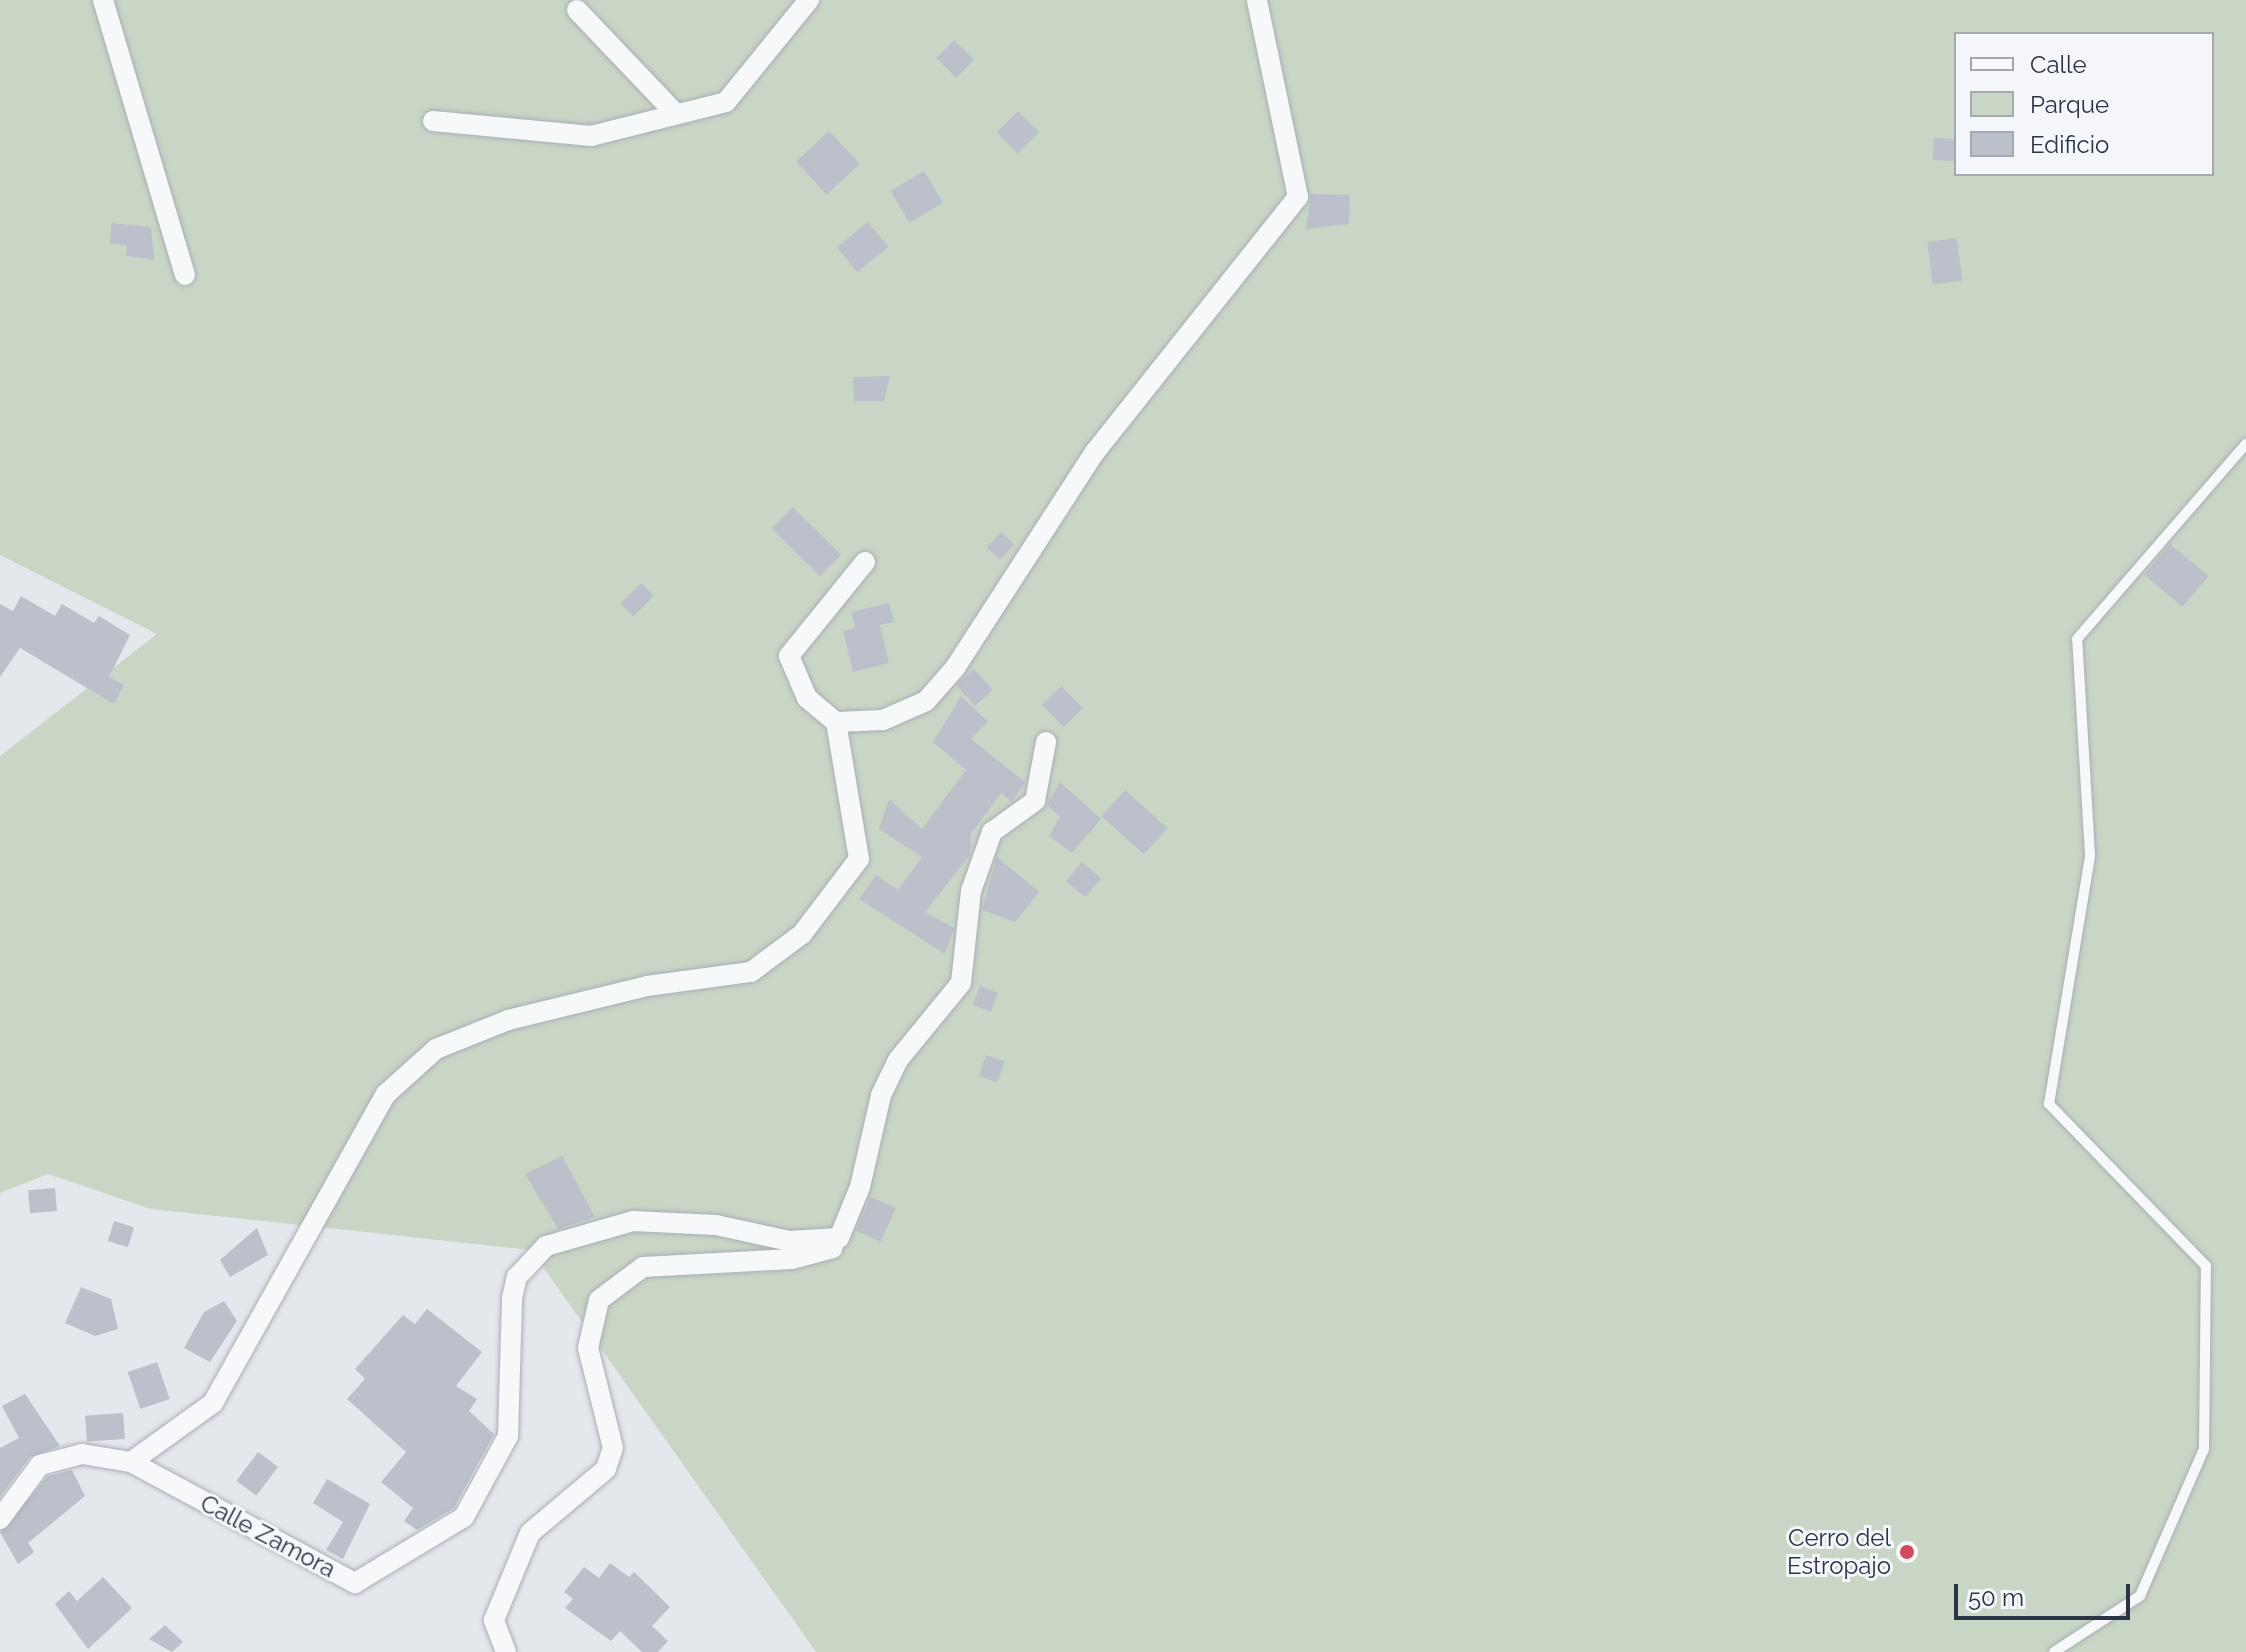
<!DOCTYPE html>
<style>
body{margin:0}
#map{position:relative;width:2246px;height:1652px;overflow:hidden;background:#e4e7ec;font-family:Raleway,sans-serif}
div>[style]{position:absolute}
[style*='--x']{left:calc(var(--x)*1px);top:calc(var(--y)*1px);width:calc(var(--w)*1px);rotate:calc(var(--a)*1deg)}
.green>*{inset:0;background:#c9d6c5}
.building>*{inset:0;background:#bbc0ca;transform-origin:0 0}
.roads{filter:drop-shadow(0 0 2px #a9aeb7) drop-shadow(0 0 2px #a9aeb7)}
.lane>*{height:10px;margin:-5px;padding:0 5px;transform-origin:5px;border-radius:5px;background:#f7f8fa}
.street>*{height:20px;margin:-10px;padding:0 10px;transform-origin:10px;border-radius:10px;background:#f7f8fa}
.dots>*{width:22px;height:22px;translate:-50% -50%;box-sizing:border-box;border:4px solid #f4f6f9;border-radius:50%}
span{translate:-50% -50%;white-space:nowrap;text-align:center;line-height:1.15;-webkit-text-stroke:6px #f4f6f9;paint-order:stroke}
.street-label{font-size:24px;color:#2b3445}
.poi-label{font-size:24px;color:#2b3445}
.right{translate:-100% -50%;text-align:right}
.legend{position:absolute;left:1954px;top:32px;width:260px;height:144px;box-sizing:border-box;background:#f4f6f9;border:2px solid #a4a8b1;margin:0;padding:10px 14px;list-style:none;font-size:24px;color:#2b3445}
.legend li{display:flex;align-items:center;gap:16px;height:40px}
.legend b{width:40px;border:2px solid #a4a8b1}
.scale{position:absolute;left:1954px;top:1584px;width:176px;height:36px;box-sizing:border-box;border:4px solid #2b3445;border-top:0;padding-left:10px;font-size:24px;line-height:28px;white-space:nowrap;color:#2b3445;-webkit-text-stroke:6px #f4f6f9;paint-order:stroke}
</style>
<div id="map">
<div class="green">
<div style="clip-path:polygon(evenodd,0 0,2246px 0,2246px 1652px,816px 1652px,531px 1250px,151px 1209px,48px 1174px,0 1193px,0 756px,157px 634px,0 555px,0 0,1956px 34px,2212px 34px,2212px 174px,1956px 174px,1956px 34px)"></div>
</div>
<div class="building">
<div style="left:954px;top:40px;width:28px;height:25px;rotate:45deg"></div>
<div style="left:1018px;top:111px;width:30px;height:30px;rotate:45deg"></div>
<div style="left:829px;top:131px;width:45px;height:45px;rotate:47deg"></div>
<div style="left:1934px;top:138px;width:22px;height:22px;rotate:3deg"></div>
<div style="left:924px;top:171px;width:37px;height:39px;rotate:59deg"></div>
<div style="clip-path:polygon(1311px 194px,1350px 195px,1349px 224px,1306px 229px)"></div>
<div style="left:868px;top:222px;width:32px;height:40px;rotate:51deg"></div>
<div style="clip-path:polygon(111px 223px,151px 227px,154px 260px,126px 256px,127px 245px,110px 244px)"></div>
<div style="left:1957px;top:238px;width:43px;height:30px;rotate:83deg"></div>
<div style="clip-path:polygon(890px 376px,884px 401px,854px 401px,853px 377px)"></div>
<div style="left:793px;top:507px;width:68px;height:30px;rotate:45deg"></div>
<div style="left:1001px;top:532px;width:18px;height:21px;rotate:43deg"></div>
<div style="left:2170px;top:544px;width:50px;height:40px;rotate:40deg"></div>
<div style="left:641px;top:583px;width:18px;height:29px;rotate:45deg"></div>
<div style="clip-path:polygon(21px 596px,55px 616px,62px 604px,94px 623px,99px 616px,130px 635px,109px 677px,124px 685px,114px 704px,20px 648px,0 677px,0 604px,13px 611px)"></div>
<div style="clip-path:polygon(889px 603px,894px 622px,880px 625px,889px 663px,853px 672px,843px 631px,855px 628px,851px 612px)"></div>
<div style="left:974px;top:669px;width:28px;height:24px;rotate:48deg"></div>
<div style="left:1061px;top:686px;width:31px;height:27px;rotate:45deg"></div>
<div style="clip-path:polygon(961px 696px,988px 722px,971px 739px,1025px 782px,1012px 802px,1001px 793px,971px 834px,970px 855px,925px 912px,954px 928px,945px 954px,859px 899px,876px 875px,898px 890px,922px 857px,879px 829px,889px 799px,922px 829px,966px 770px,933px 742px)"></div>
<div style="clip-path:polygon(1060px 782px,1101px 819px,1072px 853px,1049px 836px,1060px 817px,1047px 805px)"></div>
<div style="left:1125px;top:790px;width:57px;height:35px;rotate:42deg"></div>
<div style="clip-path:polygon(997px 857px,1039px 892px,1015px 922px,982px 910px)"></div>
<div style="left:1082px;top:862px;width:25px;height:25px;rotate:40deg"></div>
<div style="left:980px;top:986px;width:19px;height:20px;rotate:21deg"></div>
<div style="left:986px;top:1055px;width:20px;height:22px;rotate:20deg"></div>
<div style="clip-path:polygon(562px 1156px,595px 1217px,558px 1229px,525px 1174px)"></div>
<div style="left:55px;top:1188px;width:23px;height:27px;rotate:85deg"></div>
<div style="left:871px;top:1197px;width:27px;height:37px;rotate:24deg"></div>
<div style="left:114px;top:1221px;width:21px;height:21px;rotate:17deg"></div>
<div style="clip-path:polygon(257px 1228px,268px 1255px,230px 1277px,220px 1260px)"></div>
<div style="clip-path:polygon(81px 1287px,111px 1299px,118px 1329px,95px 1336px,65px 1323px)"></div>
<div style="clip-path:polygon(224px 1301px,237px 1321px,210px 1362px,184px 1348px,204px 1312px)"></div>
<div style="clip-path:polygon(427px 1309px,482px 1352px,456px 1386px,477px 1399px,469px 1411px,494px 1434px,454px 1508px,417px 1530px,404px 1521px,413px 1508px,381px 1482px,406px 1452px,347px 1399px,365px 1379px,355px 1369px,403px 1315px,415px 1324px)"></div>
<div style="left:157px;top:1362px;width:39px;height:31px;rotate:71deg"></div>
<div style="clip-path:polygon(25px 1394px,60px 1446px,30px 1457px,0 1497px,0 1448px,19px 1438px,2px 1406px)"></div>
<div style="left:123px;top:1413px;width:26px;height:38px;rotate:86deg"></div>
<div style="left:258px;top:1452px;width:25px;height:36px;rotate:37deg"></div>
<div style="clip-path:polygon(72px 1470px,85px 1496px,28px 1543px,34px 1552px,18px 1564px,0 1532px,48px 1476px)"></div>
<div style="clip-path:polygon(327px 1479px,370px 1504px,343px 1559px,326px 1550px,343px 1522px,313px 1503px)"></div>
<div style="clip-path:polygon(610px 1563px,629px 1577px,634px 1572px,670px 1607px,652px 1626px,668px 1641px,658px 1652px,642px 1652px,620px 1631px,611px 1641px,565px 1608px,573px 1599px,564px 1592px,584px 1567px,599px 1578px)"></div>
<div style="clip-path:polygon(103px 1577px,132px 1608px,88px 1649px,55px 1604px,69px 1591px,77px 1601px)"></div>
<div style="clip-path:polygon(165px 1625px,183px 1642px,172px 1652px,149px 1639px)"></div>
</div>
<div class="roads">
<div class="lane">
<div style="--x:2054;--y:1652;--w:103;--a:-33.1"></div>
<div style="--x:2140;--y:1596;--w:160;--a:-66.5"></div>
<div style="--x:2204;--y:1449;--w:183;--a:-89.4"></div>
<div style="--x:2206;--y:1266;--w:226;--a:-134.1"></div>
<div style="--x:2049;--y:1104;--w:252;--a:-80.6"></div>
<div style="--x:2090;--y:855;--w:216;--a:-93.4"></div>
<div style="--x:2077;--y:639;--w:258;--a:-49.1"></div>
</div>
<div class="street">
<div style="--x:103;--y:0;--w:287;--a:73.4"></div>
<div style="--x:577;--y:10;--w:144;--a:46.4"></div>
<div style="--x:433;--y:121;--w:159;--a:5.4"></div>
<div style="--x:591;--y:136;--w:139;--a:-14.1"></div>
<div style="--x:726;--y:102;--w:132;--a:-50.9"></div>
<div style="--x:865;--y:562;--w:121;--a:129"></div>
<div style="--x:789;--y:656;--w:46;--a:66.8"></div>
<div style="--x:807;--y:698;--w:38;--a:40"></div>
<div style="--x:836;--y:722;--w:47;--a:-2.4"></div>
<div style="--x:883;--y:720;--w:47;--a:-23.8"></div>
<div style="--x:926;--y:701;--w:44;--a:-48.7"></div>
<div style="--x:955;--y:668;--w:257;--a:-57.1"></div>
<div style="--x:1095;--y:452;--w:326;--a:-51.5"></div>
<div style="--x:1298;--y:197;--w:201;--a:-101.8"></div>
<div style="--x:131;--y:1462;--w:101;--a:-35.7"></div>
<div style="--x:213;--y:1403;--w:354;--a:-60.8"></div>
<div style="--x:386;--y:1094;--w:67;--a:-42"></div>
<div style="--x:436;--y:1049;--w:78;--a:-21.9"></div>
<div style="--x:508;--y:1020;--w:143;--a:-13.7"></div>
<div style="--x:647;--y:986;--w:105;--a:-7.7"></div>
<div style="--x:751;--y:972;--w:64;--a:-36.7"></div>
<div style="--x:802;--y:934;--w:94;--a:-52.8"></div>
<div style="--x:859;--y:859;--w:139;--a:-99.5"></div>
<div style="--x:0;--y:1519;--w:67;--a:-53.5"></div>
<div style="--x:40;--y:1465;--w:43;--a:-14.7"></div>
<div style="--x:82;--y:1454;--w:50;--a:9.3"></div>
<div style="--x:131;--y:1462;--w:255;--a:28.4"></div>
<div style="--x:355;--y:1583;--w:127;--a:-31.2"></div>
<div style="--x:464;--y:1517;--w:92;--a:-61.5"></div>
<div style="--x:508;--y:1436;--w:138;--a:-88.3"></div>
<div style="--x:512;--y:1298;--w:22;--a:-77"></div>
<div style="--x:517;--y:1277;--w:42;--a:-46.9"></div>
<div style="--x:546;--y:1246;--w:91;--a:-16"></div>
<div style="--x:633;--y:1221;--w:83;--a:2.8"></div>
<div style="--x:716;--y:1225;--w:75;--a:12.4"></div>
<div style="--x:789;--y:1241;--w:50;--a:-3.4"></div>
<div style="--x:839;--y:1238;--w:55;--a:-67.6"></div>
<div style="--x:860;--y:1187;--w:94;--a:-77.1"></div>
<div style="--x:881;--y:1095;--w:39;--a:-64"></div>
<div style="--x:898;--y:1060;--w:99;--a:-50.7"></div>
<div style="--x:961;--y:983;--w:93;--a:-83.8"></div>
<div style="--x:971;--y:891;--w:63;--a:-70.4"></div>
<div style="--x:992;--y:832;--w:53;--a:-35.8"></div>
<div style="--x:1035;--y:801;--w:60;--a:-79.4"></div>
<div style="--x:506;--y:1652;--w:34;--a:-111"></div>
<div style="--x:494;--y:1620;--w:94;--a:-67.5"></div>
<div style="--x:530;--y:1533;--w:99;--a:-40.1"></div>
<div style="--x:606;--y:1469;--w:22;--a:-72"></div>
<div style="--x:613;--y:1448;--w:103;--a:-104"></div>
<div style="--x:588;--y:1348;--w:49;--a:-77.1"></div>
<div style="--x:599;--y:1300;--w:55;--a:-36.9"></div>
<div style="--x:643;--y:1267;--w:149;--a:-3.1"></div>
<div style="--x:792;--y:1259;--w:42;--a:-15"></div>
</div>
</div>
<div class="dots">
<div style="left:1907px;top:1552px;background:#d1495b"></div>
</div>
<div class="street-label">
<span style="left:268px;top:1536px;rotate:28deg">Calle Zamora</span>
</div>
<div class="poi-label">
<span class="right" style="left:1891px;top:1552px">Cerro del<br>Estropajo</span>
</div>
<ul class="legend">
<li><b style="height:10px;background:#f7f8fa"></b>Calle</li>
<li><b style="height:22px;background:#c9d6c5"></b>Parque</li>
<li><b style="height:22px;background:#bbc0ca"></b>Edificio</li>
</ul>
<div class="scale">50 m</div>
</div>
